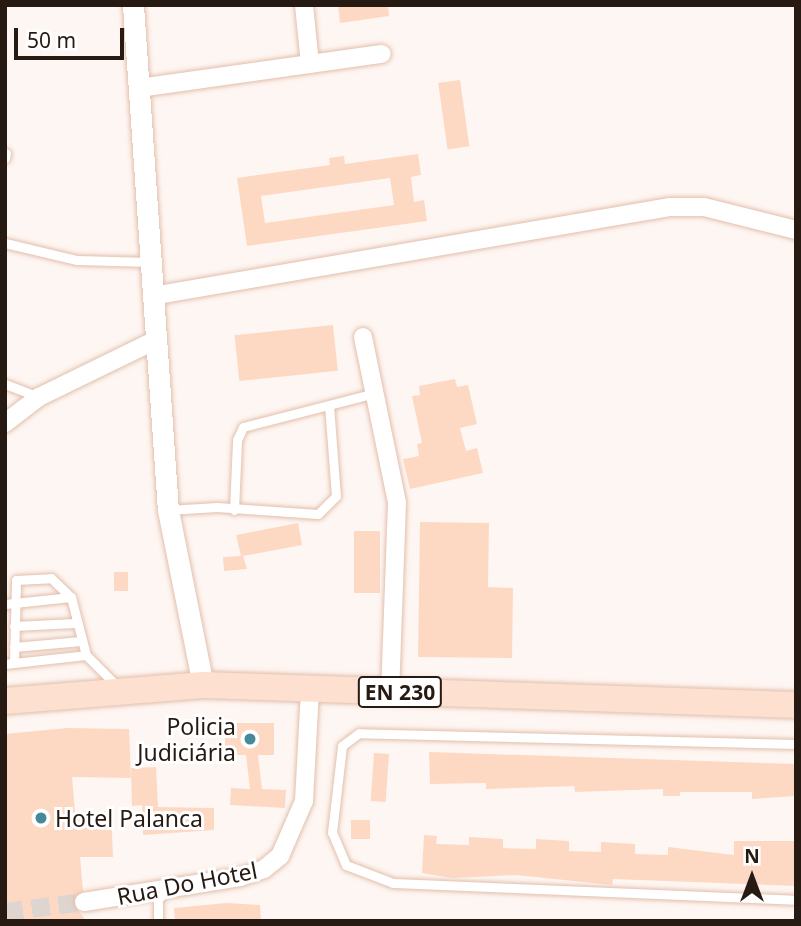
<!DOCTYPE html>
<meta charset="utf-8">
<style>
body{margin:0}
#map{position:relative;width:801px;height:926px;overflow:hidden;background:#fef6f2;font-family:"Noto Sans",sans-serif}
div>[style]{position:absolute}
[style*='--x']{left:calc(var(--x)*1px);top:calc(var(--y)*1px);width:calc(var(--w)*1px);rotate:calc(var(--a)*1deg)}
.building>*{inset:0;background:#fdd9c4;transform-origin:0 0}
.minor-tunnel>*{height:18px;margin-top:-9px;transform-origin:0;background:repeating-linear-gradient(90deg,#ded5d0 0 18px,transparent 0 27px)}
.roads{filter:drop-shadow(0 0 2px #e2bfab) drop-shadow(0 0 2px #e2bfab)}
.service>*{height:9px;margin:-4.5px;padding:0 4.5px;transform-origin:4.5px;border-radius:4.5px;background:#fff}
.minor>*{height:18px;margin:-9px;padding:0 9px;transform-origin:9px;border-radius:9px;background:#fff}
.tertiary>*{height:21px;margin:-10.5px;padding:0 10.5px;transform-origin:10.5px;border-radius:10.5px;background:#fff}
.primary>*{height:26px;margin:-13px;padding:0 13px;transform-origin:13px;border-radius:13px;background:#fde0d0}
.dots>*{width:19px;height:19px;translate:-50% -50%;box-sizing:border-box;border:4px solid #fff;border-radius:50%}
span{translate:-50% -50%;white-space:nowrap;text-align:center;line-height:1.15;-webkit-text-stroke:6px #fff;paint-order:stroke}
.shield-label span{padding:2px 5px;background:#fff;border:2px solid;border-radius:5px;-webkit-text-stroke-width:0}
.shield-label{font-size:21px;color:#261a12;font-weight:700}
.poi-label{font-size:23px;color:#261a12}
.right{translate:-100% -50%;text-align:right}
.left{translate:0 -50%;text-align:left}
.street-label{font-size:23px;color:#261a12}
.frame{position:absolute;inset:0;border:7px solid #261a12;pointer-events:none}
.north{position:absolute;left:717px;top:842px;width:70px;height:70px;-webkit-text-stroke:5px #fff;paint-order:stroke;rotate:0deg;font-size:19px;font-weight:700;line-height:28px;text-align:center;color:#261a12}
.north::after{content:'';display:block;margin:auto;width:24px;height:32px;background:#261a12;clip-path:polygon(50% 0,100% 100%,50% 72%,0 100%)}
.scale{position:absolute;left:14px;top:28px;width:110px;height:32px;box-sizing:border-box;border:4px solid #261a12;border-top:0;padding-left:9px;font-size:21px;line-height:24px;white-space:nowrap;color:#261a12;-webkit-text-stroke:5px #fff;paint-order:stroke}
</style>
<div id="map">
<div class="building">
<div style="clip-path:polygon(338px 5px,388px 5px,389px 16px,340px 23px)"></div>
<div style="left:460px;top:80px;width:67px;height:22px;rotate:82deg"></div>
<div style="clip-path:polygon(evenodd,418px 154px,421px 175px,411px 177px,414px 202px,424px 200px,427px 221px,247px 246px,237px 178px,330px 165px,329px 158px,344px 156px,345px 164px,418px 154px,390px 178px,394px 205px,265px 223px,261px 196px,390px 178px)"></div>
<div style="left:333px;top:325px;width:46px;height:99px;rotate:84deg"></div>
<div style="clip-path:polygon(455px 379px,457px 387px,468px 385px,477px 424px,460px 428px,466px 451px,477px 448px,483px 473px,410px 489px,403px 459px,419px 456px,417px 444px,422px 443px,412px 396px,420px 395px,419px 386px)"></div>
<div style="clip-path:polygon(420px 522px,489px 523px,488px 587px,513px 588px,512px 658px,418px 657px)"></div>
<div style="clip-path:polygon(298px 523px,302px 545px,243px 556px,247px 569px,224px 571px,223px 557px,241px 556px,236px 535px)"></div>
<div style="left:354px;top:531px;width:26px;height:62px"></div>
<div style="left:114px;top:572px;width:14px;height:19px"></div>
<div style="clip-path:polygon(225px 723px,274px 723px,274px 755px,258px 755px,262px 789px,286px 790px,285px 808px,230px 805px,231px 788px,250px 789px,246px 755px,225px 755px)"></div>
<div style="clip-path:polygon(67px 728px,129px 729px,131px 778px,72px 777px,75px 812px,111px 811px,113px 857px,80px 857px,83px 891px,73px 903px,86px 921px,5px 921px,5px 734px)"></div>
<div style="clip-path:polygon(429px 752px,796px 764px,796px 796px,752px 799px,752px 792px,680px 792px,680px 796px,663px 796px,663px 789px,575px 792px,574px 786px,486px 789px,486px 783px,430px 784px)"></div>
<div style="left:374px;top:753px;width:15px;height:48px;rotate:4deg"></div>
<div style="clip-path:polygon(156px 767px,158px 807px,214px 808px,214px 830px,143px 835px,142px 805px,132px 806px,131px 768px)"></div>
<div style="left:351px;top:820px;width:19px;height:19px"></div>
<div style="clip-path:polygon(424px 835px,437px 836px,436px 844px,469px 845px,469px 837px,503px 839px,503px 848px,536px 849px,536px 839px,569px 841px,569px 851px,601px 852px,601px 842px,635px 844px,635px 854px,668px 855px,668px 847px,734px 855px,734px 841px,796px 841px,796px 886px,613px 879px,612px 885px,516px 875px,452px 878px,422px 873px)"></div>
<div style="clip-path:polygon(226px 903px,260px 905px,261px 921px,175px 921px,174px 908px)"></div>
</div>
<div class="minor-tunnel">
<div style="--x:5;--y:912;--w:80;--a:-7.2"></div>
</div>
<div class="roads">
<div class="service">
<div style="--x:5;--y:158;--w:5;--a:-79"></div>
<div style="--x:5;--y:243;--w:74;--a:13.3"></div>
<div style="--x:77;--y:260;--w:73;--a:1.6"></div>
<div style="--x:5;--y:384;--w:36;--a:21"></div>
<div style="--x:168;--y:510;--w:49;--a:-3.5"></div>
<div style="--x:217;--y:507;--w:101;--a:4"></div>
<div style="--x:318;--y:514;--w:25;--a:-45"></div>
<div style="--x:336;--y:496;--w:91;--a:-94.4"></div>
<div style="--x:234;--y:510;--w:70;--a:-87.5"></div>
<div style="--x:237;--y:440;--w:14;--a:-65"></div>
<div style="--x:243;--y:427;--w:136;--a:-14.4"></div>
<div style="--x:5;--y:604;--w:66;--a:-6.1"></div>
<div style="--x:71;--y:597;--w:60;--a:75.5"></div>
<div style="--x:14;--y:626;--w:61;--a:-2.8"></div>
<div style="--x:14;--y:647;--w:67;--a:-5.1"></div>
<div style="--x:14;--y:663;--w:83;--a:-88.6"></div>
<div style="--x:16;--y:580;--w:35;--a:-3"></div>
<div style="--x:51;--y:578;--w:28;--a:44"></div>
<div style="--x:5;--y:664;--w:81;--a:-6.3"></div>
<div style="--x:86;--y:655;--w:45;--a:45"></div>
<div style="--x:796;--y:744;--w:437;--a:-178.6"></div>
<div style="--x:359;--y:733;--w:21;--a:143"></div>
<div style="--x:342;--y:746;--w:87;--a:96.6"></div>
<div style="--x:332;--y:832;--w:36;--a:67"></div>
<div style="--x:346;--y:865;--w:50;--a:21"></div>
<div style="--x:393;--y:883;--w:403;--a:2.4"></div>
<div style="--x:158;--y:921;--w:22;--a:-90"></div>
<div style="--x:158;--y:899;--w:11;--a:-45"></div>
</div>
<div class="minor">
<div style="--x:304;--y:5;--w:59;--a:84.2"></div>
<div style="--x:139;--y:88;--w:245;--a:-8"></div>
<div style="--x:152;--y:296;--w:526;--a:-9.75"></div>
<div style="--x:670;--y:207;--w:34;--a:0"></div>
<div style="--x:704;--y:207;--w:95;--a:14"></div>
<div style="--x:363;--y:337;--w:169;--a:78.4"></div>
<div style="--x:397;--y:503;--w:188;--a:92.1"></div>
<div style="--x:5;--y:423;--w:43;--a:-37.4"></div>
<div style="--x:39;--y:397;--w:128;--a:-26"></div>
<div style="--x:84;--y:902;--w:158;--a:-9.1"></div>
<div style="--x:240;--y:877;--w:25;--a:-18"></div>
<div style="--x:264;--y:869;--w:21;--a:-39"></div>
<div style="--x:280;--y:856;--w:60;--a:-66.4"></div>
<div style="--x:304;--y:801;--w:112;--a:-86.9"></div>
</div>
<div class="tertiary">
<div style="--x:133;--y:5;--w:506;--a:86.04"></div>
<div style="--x:168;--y:510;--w:178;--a:78.7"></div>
</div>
<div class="primary">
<div style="--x:5;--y:701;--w:199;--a:-4.6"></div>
<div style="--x:203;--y:685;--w:593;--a:1.93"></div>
</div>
</div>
<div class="dots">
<div style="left:250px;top:739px;background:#47889a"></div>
<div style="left:41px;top:818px;background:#47889a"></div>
</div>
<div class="shield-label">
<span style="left:400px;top:692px">EN 230</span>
</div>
<div class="poi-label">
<span class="right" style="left:236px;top:739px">Policia<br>Judiciária</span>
<span class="left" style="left:55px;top:818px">Hotel Palanca</span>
</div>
<div class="street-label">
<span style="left:187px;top:883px;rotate:-11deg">Rua Do Hotel</span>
</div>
<div class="frame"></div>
<div class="north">N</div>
<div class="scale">50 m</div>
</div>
